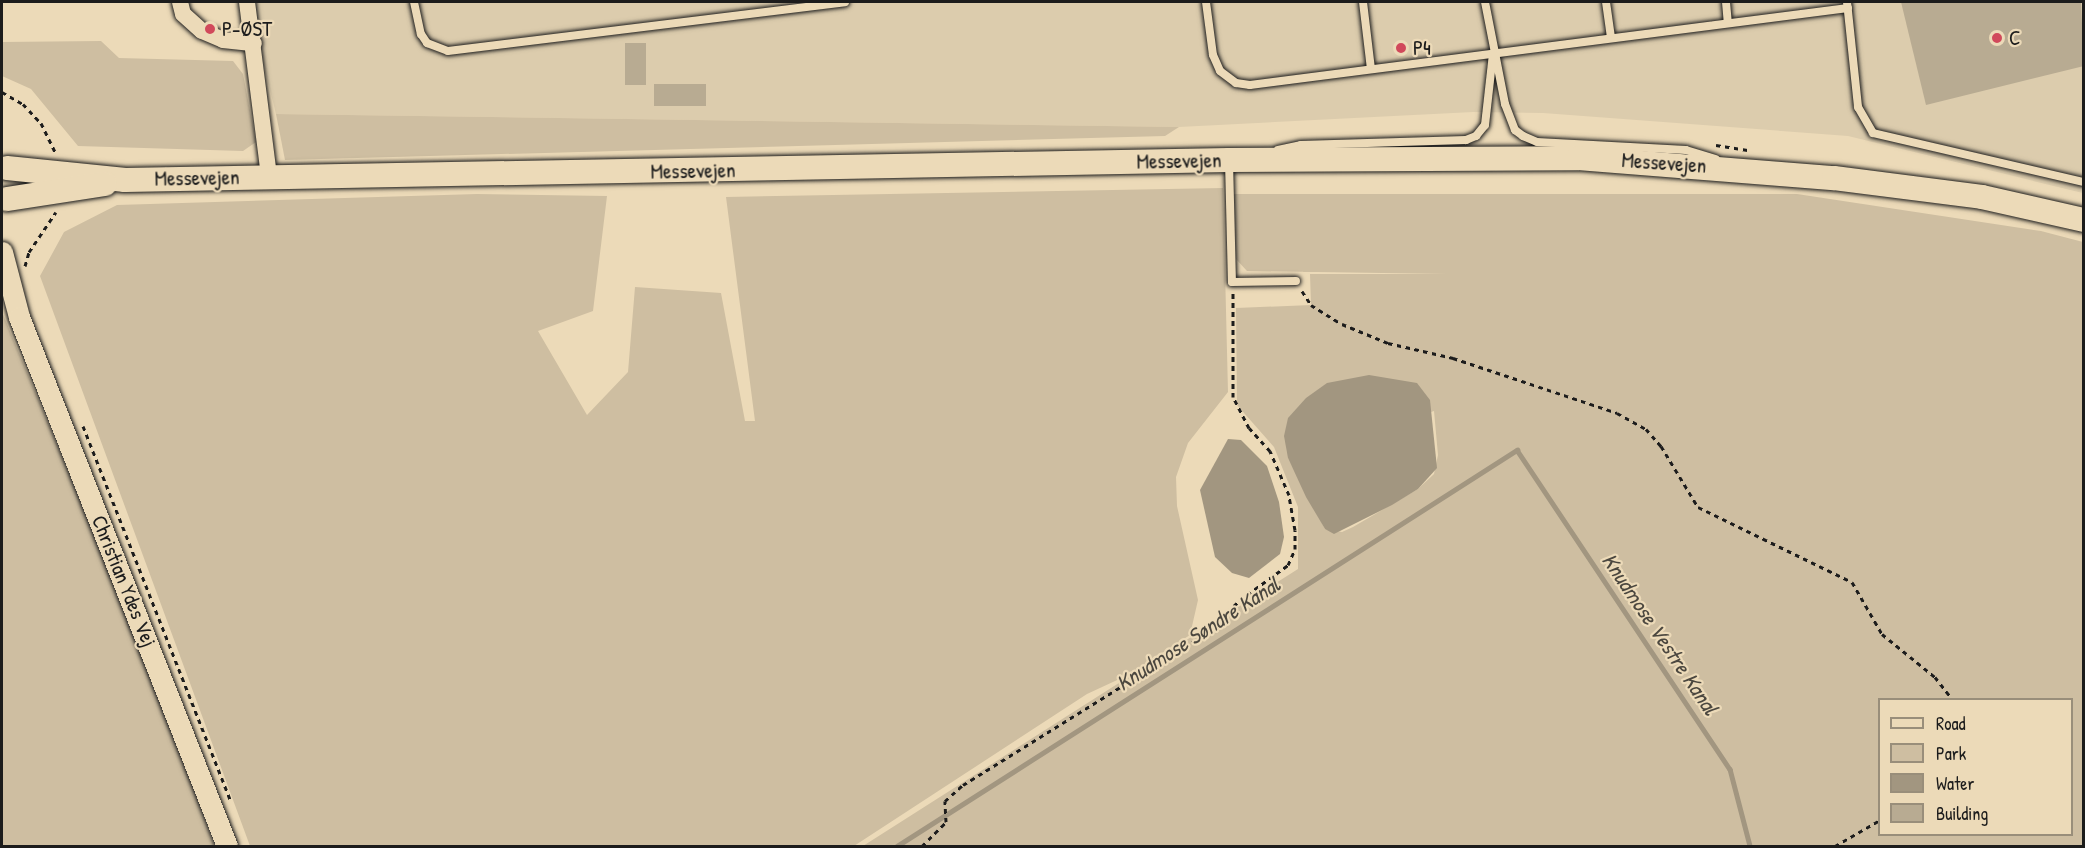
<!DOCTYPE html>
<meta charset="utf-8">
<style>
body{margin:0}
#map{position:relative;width:2085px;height:848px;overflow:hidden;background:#ecdab8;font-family:"Patrick Hand",sans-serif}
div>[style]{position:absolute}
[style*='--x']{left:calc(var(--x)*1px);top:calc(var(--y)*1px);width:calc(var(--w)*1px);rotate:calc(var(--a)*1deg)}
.built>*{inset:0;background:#dcccad}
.green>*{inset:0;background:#cebea1}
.water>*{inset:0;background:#a29680}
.stream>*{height:4.5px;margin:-2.25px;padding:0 2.25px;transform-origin:2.25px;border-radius:2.25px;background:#a29680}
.building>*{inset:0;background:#b8ab92;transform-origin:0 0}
.path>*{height:3px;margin-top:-1.5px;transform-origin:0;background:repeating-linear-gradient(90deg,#1c1c1c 0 4.5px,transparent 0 9px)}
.roads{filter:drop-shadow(0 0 2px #1c1c1c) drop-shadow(0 0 2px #1c1c1c)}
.service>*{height:8px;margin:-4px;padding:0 4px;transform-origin:4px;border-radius:4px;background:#ecdab8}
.minor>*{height:16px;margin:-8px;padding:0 8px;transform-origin:8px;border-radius:8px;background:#ecdab8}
.tertiary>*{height:21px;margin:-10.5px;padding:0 10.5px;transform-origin:10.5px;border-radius:10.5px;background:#ecdab8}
.secondary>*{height:24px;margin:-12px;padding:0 12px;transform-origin:12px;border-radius:12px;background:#ecdab8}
.dots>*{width:16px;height:16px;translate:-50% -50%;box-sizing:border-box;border:3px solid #ecdab8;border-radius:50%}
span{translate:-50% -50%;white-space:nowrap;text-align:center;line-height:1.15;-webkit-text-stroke:4.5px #ecdab8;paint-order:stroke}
.poi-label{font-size:21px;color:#1c1c1c}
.left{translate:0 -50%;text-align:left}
.street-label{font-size:21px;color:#1c1c1c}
.water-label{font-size:22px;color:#4b473f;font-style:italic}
.frame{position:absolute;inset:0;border:3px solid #1c1c1c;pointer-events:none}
.legend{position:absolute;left:1878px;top:698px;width:195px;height:138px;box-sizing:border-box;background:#ecdab8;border:2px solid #998e7a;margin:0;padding:8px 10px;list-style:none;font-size:18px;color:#1c1c1c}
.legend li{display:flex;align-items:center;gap:12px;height:30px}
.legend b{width:30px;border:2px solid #998e7a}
</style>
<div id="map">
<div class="built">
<div style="clip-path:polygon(248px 2px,2083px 2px,2083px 193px,1848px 136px,1543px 113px,1473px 112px,1179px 127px,276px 114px)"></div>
</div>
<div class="green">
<div style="clip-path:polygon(101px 41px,119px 58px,233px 61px,243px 74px,256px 142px,243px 151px,78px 146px,31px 89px,2px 76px,2px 42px)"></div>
<div style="clip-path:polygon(276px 114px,1179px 127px,1165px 136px,285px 160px)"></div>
<div style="clip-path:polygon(1223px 188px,1228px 392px,1188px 443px,1176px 477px,1177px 506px,1198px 600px,1190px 635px,1128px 675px,1087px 694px,854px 846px,250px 846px,40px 276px,64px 232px,117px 205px,477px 194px,607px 196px,593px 311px,538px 331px,587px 415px,628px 372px,635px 287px,721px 293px,745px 421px,755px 421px,726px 197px)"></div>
<div style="clip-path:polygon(evenodd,1234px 194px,1797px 194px,2041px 231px,2083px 242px,2083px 846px,863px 846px,1298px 569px,1298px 507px,1274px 447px,1237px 405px,1236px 308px,1311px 305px,1310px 274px,1447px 274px,1247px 271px,1236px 259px,1234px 194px,1434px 411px,1438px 455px,1434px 474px,1418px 489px,1353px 527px,1342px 532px,1325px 529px,1288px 458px,1434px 411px,1234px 194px,1880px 700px,2072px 700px,2072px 834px,1880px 834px,1880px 700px)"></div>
<div style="clip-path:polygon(2px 312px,175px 730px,214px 846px,2px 846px)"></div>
</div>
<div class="water">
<div style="clip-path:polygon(1369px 375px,1417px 383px,1430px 400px,1437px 468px,1418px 489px,1392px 505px,1334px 534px,1325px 529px,1306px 497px,1288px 458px,1284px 436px,1288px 418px,1306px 398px,1327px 383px)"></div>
<div style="clip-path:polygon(1228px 439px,1241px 440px,1267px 466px,1279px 502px,1284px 537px,1280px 554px,1249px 578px,1232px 573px,1215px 557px,1200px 490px)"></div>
</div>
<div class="stream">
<div style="--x:897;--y:846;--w:736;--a:-32.57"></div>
<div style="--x:1517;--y:450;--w:384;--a:56.3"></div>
<div style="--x:1730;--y:769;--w:80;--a:75.4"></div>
</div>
<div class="building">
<div style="clip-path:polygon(1901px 2px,2081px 2px,2084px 66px,1926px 105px)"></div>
<div style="left:625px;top:43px;width:21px;height:42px"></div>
<div style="left:706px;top:84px;width:22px;height:52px;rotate:90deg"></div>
</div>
<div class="path">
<div style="--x:2;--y:92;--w:24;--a:30"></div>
<div style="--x:23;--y:104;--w:26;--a:47"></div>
<div style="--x:41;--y:123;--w:32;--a:64"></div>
<div style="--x:1716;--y:145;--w:32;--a:9"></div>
<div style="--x:25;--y:266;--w:15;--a:-74"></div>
<div style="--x:29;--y:252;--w:48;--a:-56"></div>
<div style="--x:1302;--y:291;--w:17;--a:57"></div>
<div style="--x:1311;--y:305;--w:36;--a:32"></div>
<div style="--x:1342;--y:324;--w:50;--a:22.4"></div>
<div style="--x:1388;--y:343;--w:67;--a:13"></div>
<div style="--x:1453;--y:358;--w:173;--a:18.5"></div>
<div style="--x:1617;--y:413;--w:33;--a:29"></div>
<div style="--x:1646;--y:429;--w:23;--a:49"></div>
<div style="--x:1661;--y:446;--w:71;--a:58.8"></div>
<div style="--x:1698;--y:507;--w:171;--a:26"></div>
<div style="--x:1852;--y:582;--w:60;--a:60"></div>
<div style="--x:1882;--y:634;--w:68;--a:39.1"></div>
<div style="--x:1935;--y:677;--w:29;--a:52"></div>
<div style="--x:83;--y:426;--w:404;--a:68.5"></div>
<div style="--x:922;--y:846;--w:34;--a:-45"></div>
<div style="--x:946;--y:822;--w:21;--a:-93"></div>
<div style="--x:945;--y:801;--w:24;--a:-42"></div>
<div style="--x:963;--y:785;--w:280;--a:-31.9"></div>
<div style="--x:1201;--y:637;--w:54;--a:-43.5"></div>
<div style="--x:1240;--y:600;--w:59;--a:-36.1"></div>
<div style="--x:1288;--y:565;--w:17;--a:-66"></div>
<div style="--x:1295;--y:549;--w:19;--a:-90"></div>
<div style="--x:1295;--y:530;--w:36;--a:-100"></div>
<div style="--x:1289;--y:495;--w:48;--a:-113.4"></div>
<div style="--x:1270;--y:451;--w:31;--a:-132"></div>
<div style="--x:1249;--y:428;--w:35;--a:-117"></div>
<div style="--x:1233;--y:397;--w:105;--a:-90"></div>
<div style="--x:1835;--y:846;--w:52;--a:-30"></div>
</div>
<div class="roads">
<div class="service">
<div style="--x:414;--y:2;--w:33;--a:78"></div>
<div style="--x:421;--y:34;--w:11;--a:56"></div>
<div style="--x:427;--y:43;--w:22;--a:21"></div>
<div style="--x:448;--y:51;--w:400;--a:-7"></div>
<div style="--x:1206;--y:2;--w:53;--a:82.5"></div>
<div style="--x:1213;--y:55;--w:17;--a:66"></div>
<div style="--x:1220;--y:71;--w:20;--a:37"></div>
<div style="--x:1236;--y:83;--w:14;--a:8"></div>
<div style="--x:1250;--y:85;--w:603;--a:-7.34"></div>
<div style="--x:1363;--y:2;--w:67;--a:83.2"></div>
<div style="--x:1485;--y:2;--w:104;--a:78.9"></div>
<div style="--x:1505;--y:104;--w:28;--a:69"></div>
<div style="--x:1515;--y:130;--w:10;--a:37"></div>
<div style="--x:1523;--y:136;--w:15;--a:23"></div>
<div style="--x:1537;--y:142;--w:149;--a:3.1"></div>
<div style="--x:1686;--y:150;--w:31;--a:17"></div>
<div style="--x:1606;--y:2;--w:36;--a:82"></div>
<div style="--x:1726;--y:2;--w:21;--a:85"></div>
<div style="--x:1847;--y:2;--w:106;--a:84"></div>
<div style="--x:1858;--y:107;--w:30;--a:60"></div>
<div style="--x:1873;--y:133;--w:217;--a:13.1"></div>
<div style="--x:1278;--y:150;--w:24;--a:-12"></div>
<div style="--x:1301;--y:145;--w:165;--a:-1.7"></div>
<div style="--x:1466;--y:140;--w:11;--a:-22"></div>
<div style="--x:1476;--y:136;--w:14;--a:-51"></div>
<div style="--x:1485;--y:125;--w:71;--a:-83.6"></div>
<div style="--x:1229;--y:161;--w:121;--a:88.6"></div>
<div style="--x:1232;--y:282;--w:64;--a:-0.9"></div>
</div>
<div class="minor">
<div style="--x:180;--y:2;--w:12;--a:76"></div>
<div style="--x:183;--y:14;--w:25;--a:42"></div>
<div style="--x:202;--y:31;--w:23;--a:23"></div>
<div style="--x:223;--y:40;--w:31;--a:6"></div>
<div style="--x:247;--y:2;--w:176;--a:82.8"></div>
</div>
<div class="tertiary">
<div style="--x:2;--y:252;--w:67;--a:75.3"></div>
<div style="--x:19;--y:317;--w:568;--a:68.54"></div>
</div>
<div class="secondary">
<div style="--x:7;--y:168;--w:119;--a:5.8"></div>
<div style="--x:125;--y:180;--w:1104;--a:-1.04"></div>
<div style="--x:1229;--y:160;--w:349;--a:-0.3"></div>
<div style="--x:1578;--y:158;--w:257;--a:4.5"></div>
<div style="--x:1834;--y:178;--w:149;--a:7.3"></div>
<div style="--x:1982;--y:197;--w:105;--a:12.7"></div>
<div style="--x:7;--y:199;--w:99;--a:-8.7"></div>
</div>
</div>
<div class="dots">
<div style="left:210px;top:29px;background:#d1495b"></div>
<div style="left:1997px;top:38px;background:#d1495b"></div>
<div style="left:1401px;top:48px;background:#d1495b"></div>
</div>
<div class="poi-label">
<span class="left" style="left:222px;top:29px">P-ØST</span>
<span class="left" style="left:2009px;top:38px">C</span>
<span class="left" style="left:1413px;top:48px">P4</span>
</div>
<div class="street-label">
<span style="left:1179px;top:161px;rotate:-1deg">Messevejen</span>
<span style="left:1664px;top:163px;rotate:4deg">Messevejen</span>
<span style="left:693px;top:171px;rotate:-1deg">Messevejen</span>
<span style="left:197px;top:178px;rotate:-1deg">Messevejen</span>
<span style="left:124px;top:581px;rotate:68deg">Christian Ydes Vej</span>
</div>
<div class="water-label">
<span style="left:1198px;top:634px;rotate:-33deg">Knudmose Søndre Kanal</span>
<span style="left:1660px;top:634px;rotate:56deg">Knudmose Vestre Kanal</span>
</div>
<div class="frame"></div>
<ul class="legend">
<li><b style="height:8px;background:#ecdab8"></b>Road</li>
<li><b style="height:16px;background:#cebea1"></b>Park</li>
<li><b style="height:16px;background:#a29680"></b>Water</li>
<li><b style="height:16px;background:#b8ab92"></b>Building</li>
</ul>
</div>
